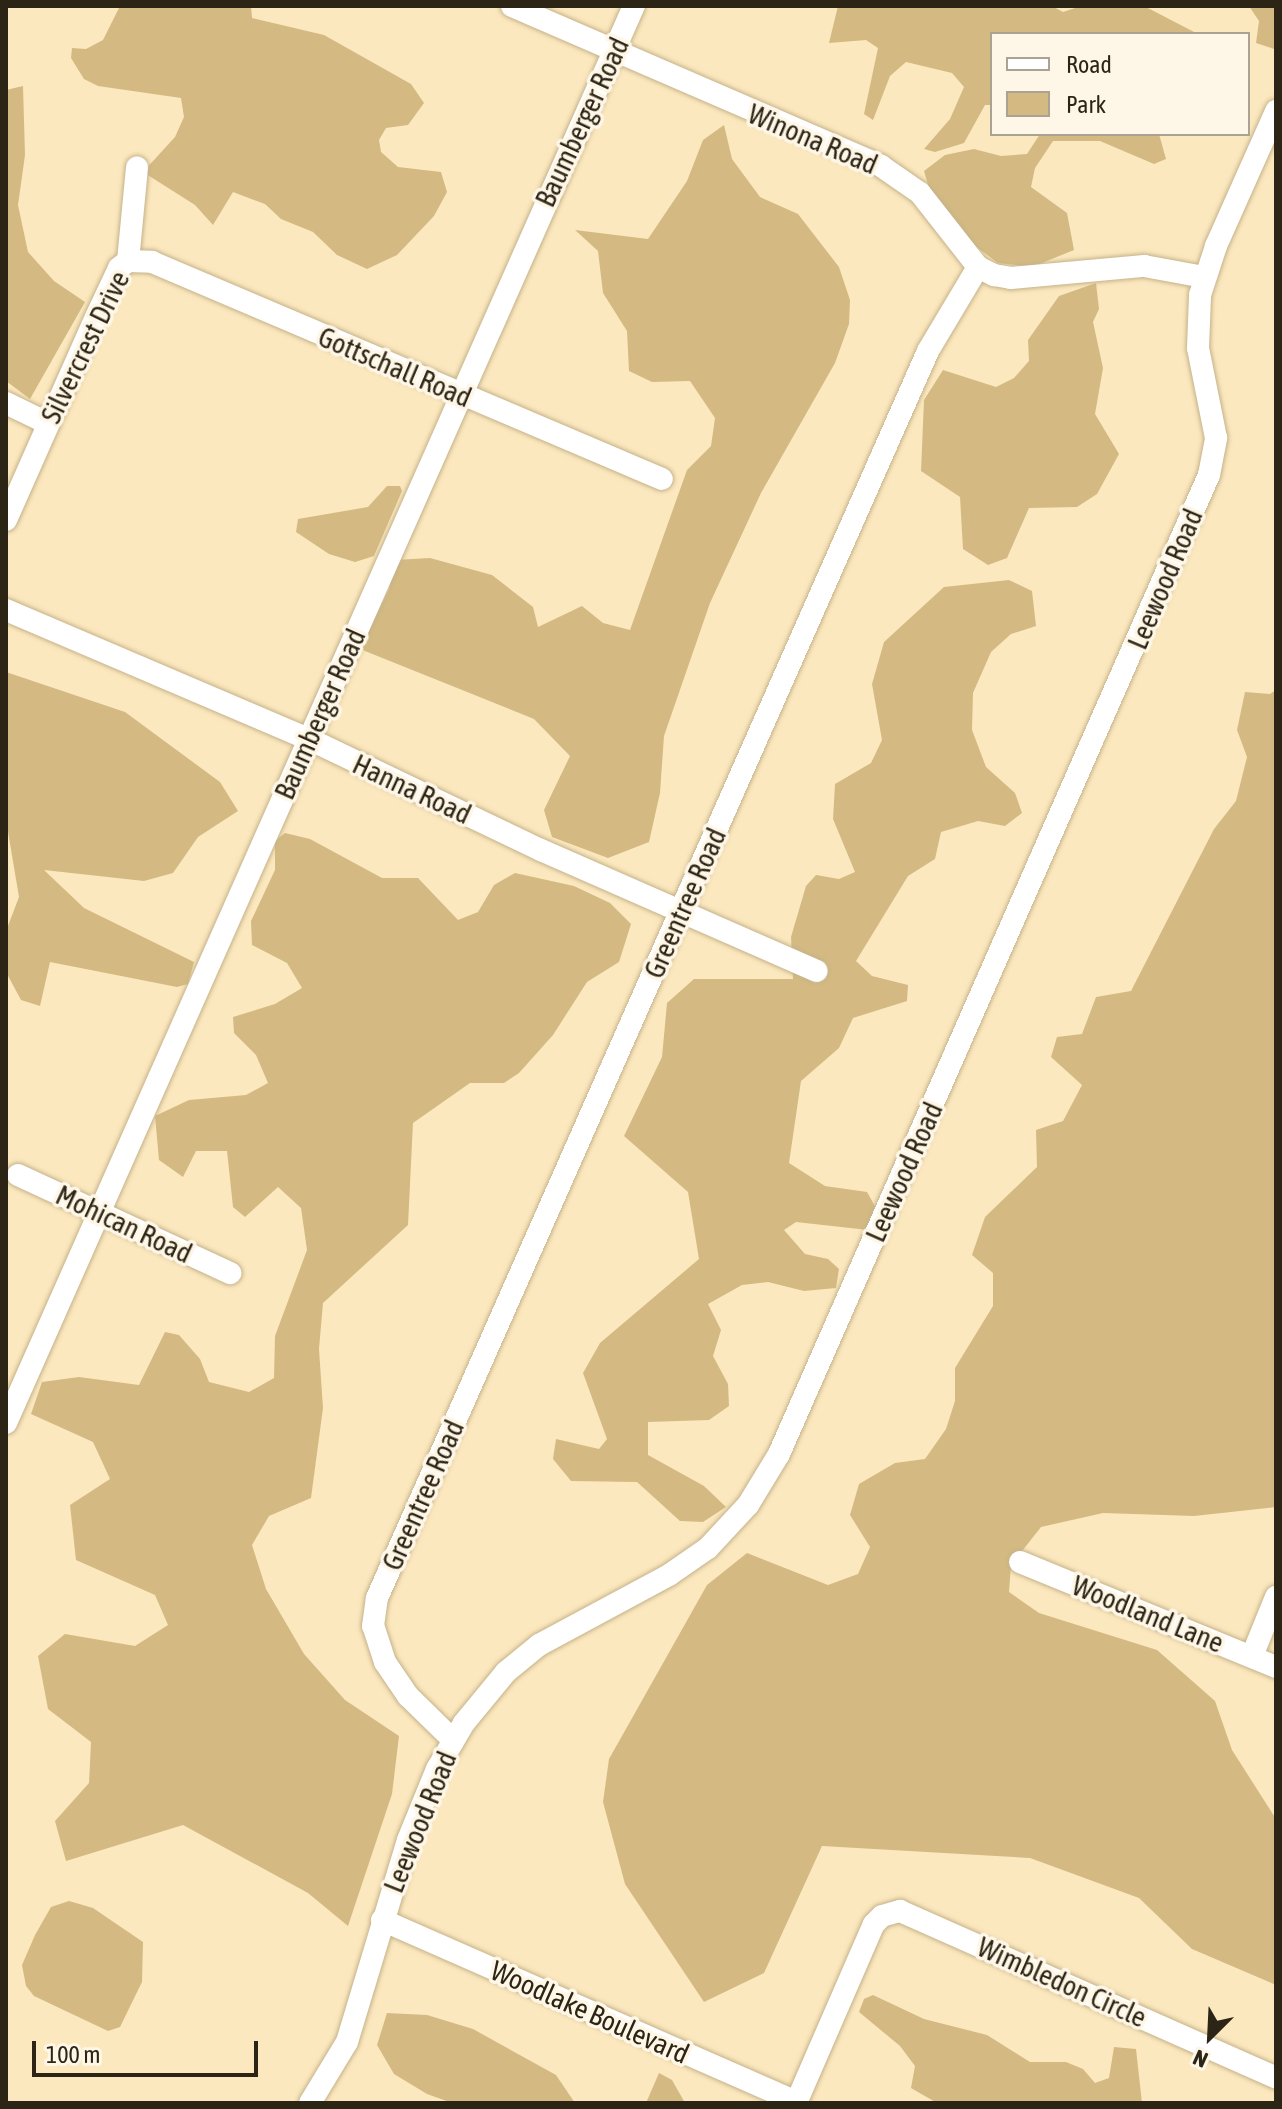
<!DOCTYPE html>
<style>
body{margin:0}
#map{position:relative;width:1282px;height:2109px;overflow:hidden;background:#fce8be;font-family:"Asap Condensed",sans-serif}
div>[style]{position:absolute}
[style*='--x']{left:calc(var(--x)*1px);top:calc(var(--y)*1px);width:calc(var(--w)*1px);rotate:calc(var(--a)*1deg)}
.green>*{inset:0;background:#d4ba82}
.roads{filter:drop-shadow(0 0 2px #c5b28a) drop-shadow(0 0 2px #c5b28a)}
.minor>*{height:22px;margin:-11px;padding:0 11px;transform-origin:11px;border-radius:11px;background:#fff}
span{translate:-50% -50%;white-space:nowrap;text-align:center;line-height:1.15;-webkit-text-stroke:7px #fef6e6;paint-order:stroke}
.street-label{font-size:28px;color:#2c2414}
.frame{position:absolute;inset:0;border:8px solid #2c2414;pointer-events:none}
.legend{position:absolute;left:990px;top:32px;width:260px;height:104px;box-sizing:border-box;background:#fef6e6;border:2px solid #aaa292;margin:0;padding:10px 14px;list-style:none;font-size:24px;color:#2c2414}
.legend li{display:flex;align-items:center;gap:16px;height:40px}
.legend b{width:40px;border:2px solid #aaa292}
.north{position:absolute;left:1170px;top:1997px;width:80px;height:80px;-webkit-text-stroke:6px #fef6e6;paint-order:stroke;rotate:204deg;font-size:22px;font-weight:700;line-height:32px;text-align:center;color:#2c2414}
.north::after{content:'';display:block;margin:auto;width:28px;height:36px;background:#2c2414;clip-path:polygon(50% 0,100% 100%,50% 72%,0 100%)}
.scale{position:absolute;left:32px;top:2041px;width:226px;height:36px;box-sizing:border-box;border:4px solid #2c2414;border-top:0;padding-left:10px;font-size:24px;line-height:28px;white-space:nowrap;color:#2c2414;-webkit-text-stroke:6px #fef6e6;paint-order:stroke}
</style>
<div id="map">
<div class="green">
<div style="clip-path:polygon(120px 6px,251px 6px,252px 18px,324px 35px,411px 84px,424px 103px,408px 125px,386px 128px,379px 140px,381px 152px,398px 167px,441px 172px,447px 192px,434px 216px,397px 255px,367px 269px,337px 255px,313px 232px,281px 219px,265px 204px,233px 192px,213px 225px,195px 205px,143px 172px,175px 137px,184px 117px,181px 98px,98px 86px,84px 79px,71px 58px,72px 48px,86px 49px,103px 40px)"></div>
<div style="clip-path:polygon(838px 6px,1052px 6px,1063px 12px,1081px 6px,1144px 6px,1198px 34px,992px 34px,992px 105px,985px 105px,964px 143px,935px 152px,924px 149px,950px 119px,964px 87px,952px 73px,906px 62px,890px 76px,873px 120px,864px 114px,878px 48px,866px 40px,829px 43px)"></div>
<div style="clip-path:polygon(1249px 6px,1276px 6px,1274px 49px,1256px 43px,1259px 21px)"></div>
<div style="clip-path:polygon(23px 86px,25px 155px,18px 205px,28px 252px,54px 281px,85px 302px,30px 399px,6px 381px,6px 90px)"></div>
<div style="clip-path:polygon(724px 125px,732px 159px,760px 197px,798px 214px,839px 267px,850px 300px,849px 324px,835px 363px,761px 493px,710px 603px,664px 736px,660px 793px,649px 842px,608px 858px,552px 837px,544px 810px,570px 756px,534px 719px,360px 649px,389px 589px,395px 560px,430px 558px,492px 575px,533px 607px,538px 627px,582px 606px,603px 623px,630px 630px,687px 470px,711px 446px,715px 418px,690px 381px,652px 382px,629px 371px,627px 331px,603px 293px,598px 251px,575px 230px,648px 239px,687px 181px,703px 140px)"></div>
<div style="clip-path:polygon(1040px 134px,1159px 134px,1166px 159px,1154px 164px,1100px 141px,1053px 141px,1035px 168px,1031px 187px,1067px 213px,1074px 250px,1032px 267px,998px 263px,962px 236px,931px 195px,924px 171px,945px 155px,974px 149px,1001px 156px,1027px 154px)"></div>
<div style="clip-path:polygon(1096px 283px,1099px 309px,1093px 322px,1103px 368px,1095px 414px,1119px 454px,1097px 494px,1077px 507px,1029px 508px,1007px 558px,988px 565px,963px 549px,960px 497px,921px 471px,924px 400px,943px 370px,996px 387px,1014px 378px,1029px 361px,1028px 340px,1059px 296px)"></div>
<div style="clip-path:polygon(387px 486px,400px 486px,402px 491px,374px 556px,355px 562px,329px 554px,296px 532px,298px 519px,368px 507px)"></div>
<div style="clip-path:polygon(1009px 580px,1032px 591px,1036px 626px,1011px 634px,991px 652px,973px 693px,972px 730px,986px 767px,1015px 793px,1022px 813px,1005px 826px,978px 821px,941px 832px,935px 859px,908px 876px,856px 961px,872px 976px,908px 985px,907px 1001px,853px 1018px,839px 1048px,801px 1081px,789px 1163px,825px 1186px,867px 1192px,876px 1208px,868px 1230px,796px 1222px,784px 1230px,805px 1254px,828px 1259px,839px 1269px,836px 1288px,804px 1291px,768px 1282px,742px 1285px,708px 1304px,721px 1330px,713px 1356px,728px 1384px,729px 1406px,709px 1420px,648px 1422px,648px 1455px,704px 1486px,726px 1507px,703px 1522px,680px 1521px,637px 1482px,571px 1481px,553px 1459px,556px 1439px,599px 1449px,607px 1439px,583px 1373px,600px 1343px,699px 1259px,688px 1192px,624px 1136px,662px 1057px,667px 1003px,694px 979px,793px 979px,791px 937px,806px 886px,816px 875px,839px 879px,855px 872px,833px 819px,835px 784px,871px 763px,882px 740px,872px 684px,884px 642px,944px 587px)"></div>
<div style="clip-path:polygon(6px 672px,125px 712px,220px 782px,238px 811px,198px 837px,173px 873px,144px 881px,44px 870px,84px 908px,194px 962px,188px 984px,177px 987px,50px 962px,40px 1006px,21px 1000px,6px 972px,6px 931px,19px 897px,6px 820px)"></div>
<div style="clip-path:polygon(1276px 690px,1276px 1507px,1194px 1516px,1103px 1513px,1041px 1527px,1011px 1565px,1009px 1592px,1039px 1613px,1157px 1650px,1215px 1701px,1232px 1750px,1276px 1819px,1276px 1985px,1192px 1949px,1139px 1898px,1030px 1858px,822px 1846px,764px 1973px,704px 2002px,625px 1884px,603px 1802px,609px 1759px,707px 1585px,747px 1553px,828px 1585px,858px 1574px,870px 1547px,850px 1515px,859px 1484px,895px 1463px,925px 1459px,946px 1429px,955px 1401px,955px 1368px,993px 1306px,993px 1273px,972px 1255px,985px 1217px,1037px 1167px,1036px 1130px,1063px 1121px,1082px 1085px,1051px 1057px,1057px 1037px,1082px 1034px,1096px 997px,1131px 991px,1214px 829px,1236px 801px,1247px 757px,1237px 730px,1245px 692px,1270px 694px)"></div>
<div style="clip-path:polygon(285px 833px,310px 839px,382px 878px,418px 878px,458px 920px,478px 912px,494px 885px,515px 873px,574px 886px,610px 903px,631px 924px,619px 962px,587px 982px,553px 1035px,519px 1073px,504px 1083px,470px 1083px,413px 1123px,408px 1225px,323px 1303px,319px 1349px,323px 1408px,311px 1498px,269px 1516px,252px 1545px,266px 1589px,304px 1654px,345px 1700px,399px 1736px,392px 1794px,348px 1926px,308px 1893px,183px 1825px,66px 1861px,55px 1821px,89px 1783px,91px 1742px,48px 1709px,38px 1656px,65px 1634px,135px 1646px,168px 1625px,155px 1595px,76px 1560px,70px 1505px,110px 1479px,93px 1442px,31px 1414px,42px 1382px,79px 1377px,139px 1385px,165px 1332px,179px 1335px,200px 1359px,209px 1382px,249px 1392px,274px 1378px,275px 1336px,307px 1250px,301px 1208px,278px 1187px,245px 1217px,233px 1207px,227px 1151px,196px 1151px,183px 1177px,159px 1160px,155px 1116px,189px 1100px,246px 1095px,268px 1083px,256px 1055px,234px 1033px,233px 1017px,275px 1004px,302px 988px,287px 963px,252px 945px,251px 921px,275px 870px,275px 841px)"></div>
<div style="clip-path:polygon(69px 1901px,93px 1908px,143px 1942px,142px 1982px,120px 2027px,108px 2031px,34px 1996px,26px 1986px,22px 1965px,35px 1935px,51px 1907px)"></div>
<div style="clip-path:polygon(873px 1995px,924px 2019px,987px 2035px,1030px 2062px,1066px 2062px,1083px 2069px,1095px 2083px,1109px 2078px,1114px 2047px,1136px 2049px,1142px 2103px,937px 2103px,911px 2088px,915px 2066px,900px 2046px,859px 2012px,864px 1999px)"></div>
<div style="clip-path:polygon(387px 2013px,427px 2015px,473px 2029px,556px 2075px,575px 2103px,452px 2103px,427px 2094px,394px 2074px,377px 2045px)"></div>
<div style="clip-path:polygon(659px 2073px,672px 2080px,685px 2103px,646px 2103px)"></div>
</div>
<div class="roads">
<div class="minor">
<div style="--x:512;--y:6;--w:402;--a:23.4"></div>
<div style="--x:881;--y:166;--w:47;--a:34.7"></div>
<div style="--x:920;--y:193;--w:94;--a:51.9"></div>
<div style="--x:978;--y:267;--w:18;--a:27"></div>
<div style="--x:994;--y:275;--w:17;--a:10"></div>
<div style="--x:1011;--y:278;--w:134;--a:-5.2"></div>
<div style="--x:1144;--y:266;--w:61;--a:10.4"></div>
<div style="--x:128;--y:261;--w:24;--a:2"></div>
<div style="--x:152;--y:262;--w:554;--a:23.05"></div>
<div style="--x:128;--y:261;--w:94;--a:-84.5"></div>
<div style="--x:6;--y:403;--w:46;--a:26"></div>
<div style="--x:6;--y:520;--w:222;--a:-66.1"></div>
<div style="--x:96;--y:317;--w:54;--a:-64.9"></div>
<div style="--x:119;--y:268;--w:11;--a:-38"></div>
<div style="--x:6;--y:610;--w:332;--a:23.1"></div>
<div style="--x:311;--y:740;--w:255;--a:25.6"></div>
<div style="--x:541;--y:850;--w:301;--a:23.7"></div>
<div style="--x:18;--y:1175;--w:234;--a:24.8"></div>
<div style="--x:6;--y:1423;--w:1550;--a:-66.1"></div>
<div style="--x:1020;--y:1562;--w:277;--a:22.3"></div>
<div style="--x:1252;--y:1656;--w:64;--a:-67.9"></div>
<div style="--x:453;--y:1740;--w:63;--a:-135.6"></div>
<div style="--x:408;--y:1696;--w:41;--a:-124.1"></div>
<div style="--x:385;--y:1662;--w:38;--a:-108"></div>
<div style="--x:373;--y:1626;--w:28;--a:-82"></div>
<div style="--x:377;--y:1598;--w:1363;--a:-66.16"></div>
<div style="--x:928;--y:351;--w:98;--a:-59.2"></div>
<div style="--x:382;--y:1920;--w:454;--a:23.7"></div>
<div style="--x:310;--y:2103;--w:71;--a:-58.8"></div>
<div style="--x:347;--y:2042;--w:211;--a:-73.2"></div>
<div style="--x:408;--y:1840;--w:77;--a:-67.8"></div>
<div style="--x:437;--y:1769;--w:53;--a:-59.6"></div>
<div style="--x:464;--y:1723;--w:66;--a:-50.5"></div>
<div style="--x:506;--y:1672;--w:43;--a:-39.3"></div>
<div style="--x:539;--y:1645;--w:148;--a:-28.3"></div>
<div style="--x:669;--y:1575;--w:47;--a:-34.7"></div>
<div style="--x:708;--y:1548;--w:59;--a:-47.1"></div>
<div style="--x:748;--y:1505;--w:60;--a:-58.7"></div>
<div style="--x:779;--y:1454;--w:1069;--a:-66.29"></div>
<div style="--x:1209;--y:475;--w:38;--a:-79"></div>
<div style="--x:1216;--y:438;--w:92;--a:-101.3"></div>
<div style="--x:1198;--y:348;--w:53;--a:-87.8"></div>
<div style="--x:1200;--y:295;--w:52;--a:-71.9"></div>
<div style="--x:1216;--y:246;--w:148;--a:-66"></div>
<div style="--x:796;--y:2103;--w:195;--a:-66.5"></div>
<div style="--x:874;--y:1924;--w:11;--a:-45"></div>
<div style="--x:882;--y:1916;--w:19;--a:-16"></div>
<div style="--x:900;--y:1911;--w:411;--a:23.9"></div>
</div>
</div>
<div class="street-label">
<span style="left:582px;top:122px;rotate:-65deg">Baumberger Road</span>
<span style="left:813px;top:139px;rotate:23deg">Winona Road</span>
<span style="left:85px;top:347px;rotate:-64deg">Silvercrest Drive</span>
<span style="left:395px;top:367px;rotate:23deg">Gottschall Road</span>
<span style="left:1165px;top:579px;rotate:-67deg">Leewood Road</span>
<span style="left:320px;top:714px;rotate:-66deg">Baumberger Road</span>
<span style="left:412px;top:789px;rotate:25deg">Hanna Road</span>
<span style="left:685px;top:903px;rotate:-66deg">Greentree Road</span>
<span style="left:904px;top:1172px;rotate:-66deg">Leewood Road</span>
<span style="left:124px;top:1224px;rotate:25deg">Mohican Road</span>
<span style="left:423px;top:1495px;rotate:-66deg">Greentree Road</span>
<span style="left:1148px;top:1614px;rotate:22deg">Woodland Lane</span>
<span style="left:420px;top:1822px;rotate:-68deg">Leewood Road</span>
<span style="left:1062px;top:1982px;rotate:24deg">Wimbledon Circle</span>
<span style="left:590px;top:2012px;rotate:24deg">Woodlake Boulevard</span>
</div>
<div class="frame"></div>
<ul class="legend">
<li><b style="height:10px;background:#fff"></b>Road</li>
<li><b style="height:22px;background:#d4ba82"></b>Park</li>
</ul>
<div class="north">N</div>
<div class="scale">100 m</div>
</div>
